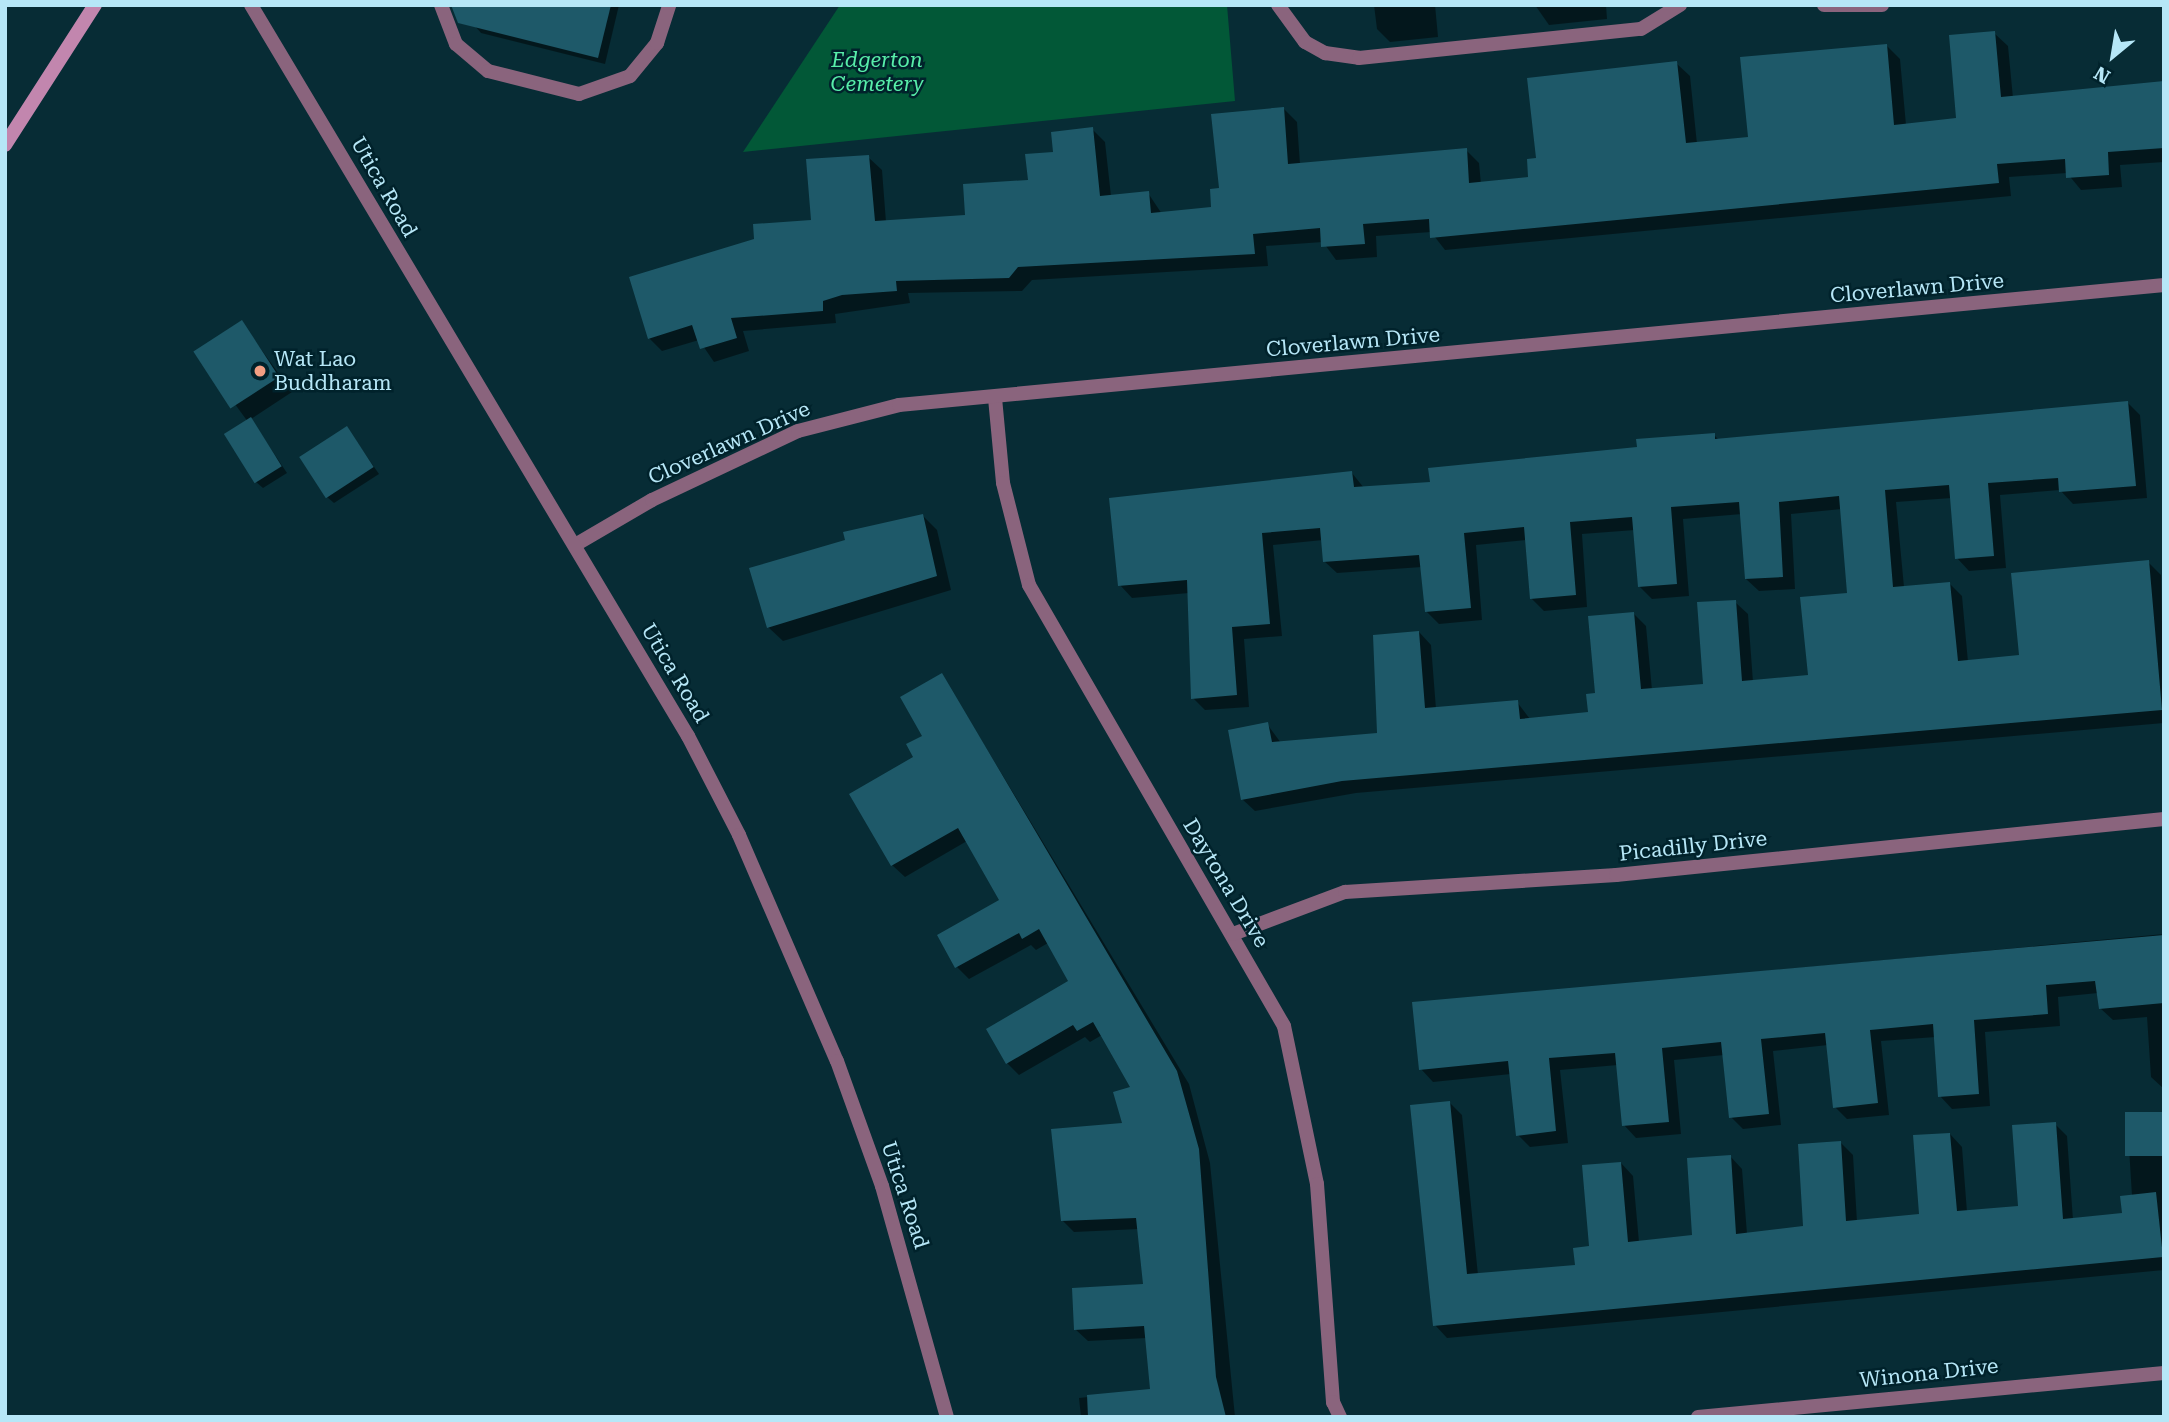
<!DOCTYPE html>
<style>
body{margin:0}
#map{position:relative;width:2169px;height:1422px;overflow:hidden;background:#072c35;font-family:"Roboto Serif",serif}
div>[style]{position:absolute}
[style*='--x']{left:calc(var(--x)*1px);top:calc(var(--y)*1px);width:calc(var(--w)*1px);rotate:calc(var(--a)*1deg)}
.green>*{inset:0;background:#025837}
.shadow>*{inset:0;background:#0007}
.building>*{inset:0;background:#1e5969;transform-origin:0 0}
.service>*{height:14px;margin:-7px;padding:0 7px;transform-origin:7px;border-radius:7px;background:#8a647d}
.minor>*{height:14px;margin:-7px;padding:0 7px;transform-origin:7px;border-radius:7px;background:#8a647d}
.tertiary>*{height:14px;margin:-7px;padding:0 7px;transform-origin:7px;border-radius:7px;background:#8a647d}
.secondary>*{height:14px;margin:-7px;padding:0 7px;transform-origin:7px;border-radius:7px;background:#c286ae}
.dots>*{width:19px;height:19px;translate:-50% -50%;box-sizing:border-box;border:4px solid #00222b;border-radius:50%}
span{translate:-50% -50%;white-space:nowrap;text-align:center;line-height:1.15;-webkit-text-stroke:5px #00222b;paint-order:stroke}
.park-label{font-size:21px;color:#57eea9;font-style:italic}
.street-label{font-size:21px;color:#b6e7f7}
.poi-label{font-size:21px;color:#b6e7f7}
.left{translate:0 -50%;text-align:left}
.frame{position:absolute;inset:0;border:7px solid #b6e7f7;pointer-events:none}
.north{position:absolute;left:2078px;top:21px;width:70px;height:70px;-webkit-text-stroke:5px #00222b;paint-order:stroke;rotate:210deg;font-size:19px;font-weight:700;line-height:28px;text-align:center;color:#b6e7f7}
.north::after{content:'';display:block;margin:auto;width:24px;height:32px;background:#b6e7f7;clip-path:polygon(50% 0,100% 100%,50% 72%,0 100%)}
</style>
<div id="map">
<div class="green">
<div style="clip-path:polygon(840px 5px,1227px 5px,1235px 101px,743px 152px)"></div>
</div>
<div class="shadow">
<div style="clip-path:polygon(480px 5px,619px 5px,605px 64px,481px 33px,475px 26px)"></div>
<div style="clip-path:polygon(1374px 5px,1435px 5px,1438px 37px,1390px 42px,1377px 29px)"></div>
<div style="clip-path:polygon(1535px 5px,1606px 5px,1607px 19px,1549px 25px)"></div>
<div style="clip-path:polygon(1994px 33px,2008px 46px,2013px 98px,2164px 85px,2164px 162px,2120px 165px,2122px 187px,2081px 190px,2067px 173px,2009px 177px,2011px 196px,1445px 250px,1431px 232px,1376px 236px,1377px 257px,1336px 260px,1323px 242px,1266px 246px,1268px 266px,1032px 280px,1022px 291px,908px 293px,910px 303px,835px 314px,836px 323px,743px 331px,749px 351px,714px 362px,699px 340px,662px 351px,649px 338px,813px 221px,868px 157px,882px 170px,886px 222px,967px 216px,1030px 182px,1055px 153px,1092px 129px,1105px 142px,1111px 196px,1148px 193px,1162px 214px,1213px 209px,1284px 109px,1297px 122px,1300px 164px,1466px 150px,1479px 163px,1481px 184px,1530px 179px,1538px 160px,1676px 63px,1690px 76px,1697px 144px,1750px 139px,1887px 46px,1900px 59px,1906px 125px,1958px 120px)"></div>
<div style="clip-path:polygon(242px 323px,292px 392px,251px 419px,287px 473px,263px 488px,256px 482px,248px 422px,197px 352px)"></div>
<div style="clip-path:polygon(2127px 402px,2140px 415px,2147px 498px,2073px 504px,2060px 490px,2000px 495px,2006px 568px,1969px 571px,1957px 558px,1952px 498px,1896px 502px,1904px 587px,1950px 584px,1962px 596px,1968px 662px,2021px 656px,2148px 562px,2161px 575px,2164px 723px,1356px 793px,1255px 811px,1242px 799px,1267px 724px,1281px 743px,1379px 734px,1419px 632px,1431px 645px,1436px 709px,1517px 702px,1530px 719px,1590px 714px,1634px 614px,1646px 626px,1652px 690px,1705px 686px,1735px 602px,1748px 614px,1753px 682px,1810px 676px,1849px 594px,1842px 509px,1791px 514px,1795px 589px,1759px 591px,1746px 579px,1742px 514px,1683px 519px,1689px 596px,1652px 599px,1639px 586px,1635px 530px,1582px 534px,1587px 607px,1544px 611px,1531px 598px,1527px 540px,1476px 545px,1482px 620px,1439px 624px,1426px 611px,1422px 567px,1337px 573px,1324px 561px,1323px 540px,1273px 545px,1282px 636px,1244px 639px,1249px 707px,1205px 710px,1193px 698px,1189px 593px,1132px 598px,1120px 585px,1352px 473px,1364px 488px,1432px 484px,1714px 435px,1719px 440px)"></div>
<div style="clip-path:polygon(347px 428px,379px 474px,334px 503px,327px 497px)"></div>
<div style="clip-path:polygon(923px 516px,937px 530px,951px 590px,783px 641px,768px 627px,847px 541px)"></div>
<div style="clip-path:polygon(942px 675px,1189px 1084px,1210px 1163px,1235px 1417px,1081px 1417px,1079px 1398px,1152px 1390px,1147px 1338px,1088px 1341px,1075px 1329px,1144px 1286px,1139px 1229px,1074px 1232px,1062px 1220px,1124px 1125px,1133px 1088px,1102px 1035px,1090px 1042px,1085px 1037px,1019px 1075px,1007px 1063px,1071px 981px,1048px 943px,1036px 950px,1031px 945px,969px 979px,957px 967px,1001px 901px,967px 841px,905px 877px,892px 865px)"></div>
<div style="clip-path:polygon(2164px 934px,2164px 1089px,2151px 1077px,2147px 1017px,2113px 1020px,2100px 1008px,2098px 993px,2058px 997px,2060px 1026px,1985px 1032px,1990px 1106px,1952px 1109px,1940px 1096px,1936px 1037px,1881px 1041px,1889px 1115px,1847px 1119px,1835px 1107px,1828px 1045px,1773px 1051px,1781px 1125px,1743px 1129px,1731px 1117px,1724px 1055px,1674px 1060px,1681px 1134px,1636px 1138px,1624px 1125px,1618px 1065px,1560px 1070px,1568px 1143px,1530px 1147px,1518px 1135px,1511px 1074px,1433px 1082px,1421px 1069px,1414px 1004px)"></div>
<div style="clip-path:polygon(1450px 1103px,1462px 1115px,1478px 1275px,1576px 1266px,1591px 1248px,1621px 1163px,1633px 1176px,1639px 1242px,1694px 1236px,1730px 1156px,1742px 1169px,1747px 1234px,1805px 1228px,1841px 1143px,1853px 1155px,1857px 1222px,1921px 1216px,1950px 1134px,1962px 1147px,1967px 1212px,2020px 1207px,2055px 1124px,2067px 1136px,2073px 1220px,2124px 1214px,2132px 1196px,2127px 1116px,2164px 1114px,2164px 1270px,1447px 1338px,1435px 1325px)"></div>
</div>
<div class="building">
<div style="clip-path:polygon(451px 5px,611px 5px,598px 58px,458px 23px)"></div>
<div style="clip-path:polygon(1995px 31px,2001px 97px,2164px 81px,2164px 148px,2108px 152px,2109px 175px,2066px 178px,2065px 159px,1997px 164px,1999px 183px,1430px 238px,1429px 219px,1363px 224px,1365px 244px,1321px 247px,1320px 228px,1253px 234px,1255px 254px,1018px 267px,1009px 278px,896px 281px,897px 291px,842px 295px,823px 301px,823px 311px,731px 318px,737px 338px,700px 349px,692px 325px,648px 339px,629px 277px,754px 239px,753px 224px,811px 220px,806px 159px,869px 155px,875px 221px,965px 215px,963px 184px,1028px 180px,1025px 154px,1053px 152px,1051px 132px,1093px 127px,1100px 196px,1149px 191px,1151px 213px,1211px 207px,1210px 189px,1219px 188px,1211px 114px,1284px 107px,1288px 164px,1467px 148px,1469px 183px,1528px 177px,1527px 159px,1536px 158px,1527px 78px,1677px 61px,1686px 143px,1748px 137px,1740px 57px,1887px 44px,1894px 125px,1956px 118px,1949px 35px)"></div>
<div style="left:242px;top:320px;width:68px;height:58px;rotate:57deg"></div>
<div style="clip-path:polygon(2128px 401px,2136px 486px,2059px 492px,2058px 478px,1988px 483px,1994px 556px,1955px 559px,1949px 485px,1885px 490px,1893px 587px,1950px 582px,1958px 661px,2019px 655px,2011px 573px,2149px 560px,2162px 710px,1342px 781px,1241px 800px,1228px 730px,1268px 722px,1272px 742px,1377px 733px,1373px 635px,1419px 631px,1425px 708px,1518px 700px,1520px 719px,1588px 712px,1586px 694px,1595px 693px,1588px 616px,1634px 612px,1641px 689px,1703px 684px,1697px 602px,1736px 600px,1742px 681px,1808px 675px,1800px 597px,1847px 593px,1839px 496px,1779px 502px,1783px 577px,1745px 579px,1739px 502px,1671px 507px,1677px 584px,1638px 587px,1632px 517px,1570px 522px,1576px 595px,1530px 599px,1524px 527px,1464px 533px,1471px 608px,1425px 612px,1419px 555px,1323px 562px,1320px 528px,1262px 533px,1270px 624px,1232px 627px,1237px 695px,1191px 699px,1187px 580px,1118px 586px,1109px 498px,1352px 471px,1354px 487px,1430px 482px,1428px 468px,1637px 447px,1636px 439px,1715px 433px,1715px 439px)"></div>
<div style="left:251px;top:417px;width:58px;height:32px;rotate:58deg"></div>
<div style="left:347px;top:426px;width:49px;height:57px;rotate:57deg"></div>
<div style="clip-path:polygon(923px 514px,937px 576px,767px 628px,749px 568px,845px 540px,843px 532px)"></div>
<div style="clip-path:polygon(942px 673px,1177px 1071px,1199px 1149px,1216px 1377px,1226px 1417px,1088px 1417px,1087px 1395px,1150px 1389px,1144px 1326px,1074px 1330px,1072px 1288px,1143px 1284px,1136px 1218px,1061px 1221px,1051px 1129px,1122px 1123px,1113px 1092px,1130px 1087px,1093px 1022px,1077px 1031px,1073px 1025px,1006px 1064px,986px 1029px,1068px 981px,1039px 929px,1022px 939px,1019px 933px,955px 968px,937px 935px,999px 900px,958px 828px,891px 866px,849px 794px,913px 757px,906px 744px,922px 736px,900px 697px)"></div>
<div style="clip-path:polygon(2164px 935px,2164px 1003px,2099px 1009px,2095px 981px,2046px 985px,2048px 1014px,1974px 1020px,1979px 1094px,1938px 1097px,1933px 1024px,1870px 1030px,1878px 1103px,1833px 1108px,1825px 1033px,1761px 1039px,1769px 1114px,1729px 1118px,1721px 1042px,1662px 1048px,1669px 1122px,1622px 1126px,1615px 1053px,1549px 1058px,1556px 1131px,1516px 1136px,1508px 1061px,1419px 1070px,1412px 1002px)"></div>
<div style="clip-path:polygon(1450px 1101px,1467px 1274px,1575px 1265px,1573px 1248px,1589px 1246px,1582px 1165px,1621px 1162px,1628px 1242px,1692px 1235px,1687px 1158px,1731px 1155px,1736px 1234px,1803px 1226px,1798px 1144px,1841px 1141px,1846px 1221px,1919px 1214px,1913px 1135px,1950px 1133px,1957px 1211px,2018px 1206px,2012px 1125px,2056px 1122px,2063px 1219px,2122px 1213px,2120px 1196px,2156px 1192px,2163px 1257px,1433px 1326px,1410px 1105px)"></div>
<div style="left:2164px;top:1112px;width:44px;height:39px;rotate:90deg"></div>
</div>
<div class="service">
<div style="--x:441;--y:5;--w:42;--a:69"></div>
<div style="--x:456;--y:44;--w:42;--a:40.2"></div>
<div style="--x:488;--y:71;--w:94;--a:14.2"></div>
<div style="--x:579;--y:94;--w:54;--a:-19.4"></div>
<div style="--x:630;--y:76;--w:43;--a:-50.7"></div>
<div style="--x:657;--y:43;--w:40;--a:-72"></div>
</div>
<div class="minor">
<div style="--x:1278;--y:5;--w:46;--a:53.9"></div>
<div style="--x:1305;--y:42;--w:23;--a:29"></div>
<div style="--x:1325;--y:53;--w:34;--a:8"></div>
<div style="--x:1359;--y:58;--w:283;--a:-5.9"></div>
<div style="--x:1641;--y:29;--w:46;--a:-31.6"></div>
<div style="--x:1824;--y:5;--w:58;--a:0"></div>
<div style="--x:995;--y:398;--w:85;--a:84.6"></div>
<div style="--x:1003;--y:483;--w:105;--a:75.7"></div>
<div style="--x:1029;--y:585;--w:509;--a:59.96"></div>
<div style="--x:1284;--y:1026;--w:161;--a:78.2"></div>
<div style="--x:1317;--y:1184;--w:219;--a:85.8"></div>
<div style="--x:1333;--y:1402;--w:17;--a:65"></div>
<div style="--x:575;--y:545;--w:89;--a:-30.3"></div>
<div style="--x:652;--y:500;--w:161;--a:-25.3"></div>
<div style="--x:798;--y:431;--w:104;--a:-14.4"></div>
<div style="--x:899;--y:405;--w:1271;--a:-5.42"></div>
<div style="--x:1233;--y:934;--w:120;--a:-20.6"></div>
<div style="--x:1345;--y:892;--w:272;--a:-3.6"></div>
<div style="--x:1616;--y:875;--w:551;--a:-5.83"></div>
<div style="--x:1698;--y:1417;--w:468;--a:-5.4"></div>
</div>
<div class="tertiary">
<div style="--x:251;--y:5;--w:852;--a:59.13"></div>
<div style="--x:688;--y:736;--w:111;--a:62.7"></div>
<div style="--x:739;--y:835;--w:246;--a:66.6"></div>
<div style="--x:837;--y:1061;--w:133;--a:70.2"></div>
<div style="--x:882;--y:1186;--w:240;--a:74.3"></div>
</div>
<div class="secondary">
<div style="--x:5;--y:145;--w:166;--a:-57.3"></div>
</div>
<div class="dots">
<div style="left:260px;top:371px;background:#f39f83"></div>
</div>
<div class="park-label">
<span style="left:877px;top:72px">Edgerton<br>Cemetery</span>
</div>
<div class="street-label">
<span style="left:384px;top:187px;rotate:60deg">Utica Road</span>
<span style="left:1917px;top:288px;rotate:-5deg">Cloverlawn Drive</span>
<span style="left:1353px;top:342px;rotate:-5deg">Cloverlawn Drive</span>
<span style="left:729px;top:443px;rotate:-24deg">Cloverlawn Drive</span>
<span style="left:675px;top:673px;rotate:59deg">Utica Road</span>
<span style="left:1693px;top:846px;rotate:-6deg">Picadilly Drive</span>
<span style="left:1226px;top:883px;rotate:59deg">Daytona Drive</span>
<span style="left:905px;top:1195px;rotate:72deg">Utica Road</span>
<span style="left:1929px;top:1373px;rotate:-6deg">Winona Drive</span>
</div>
<div class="poi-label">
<span class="left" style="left:274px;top:371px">Wat Lao<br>Buddharam</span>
</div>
<div class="frame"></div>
<div class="north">N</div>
</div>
